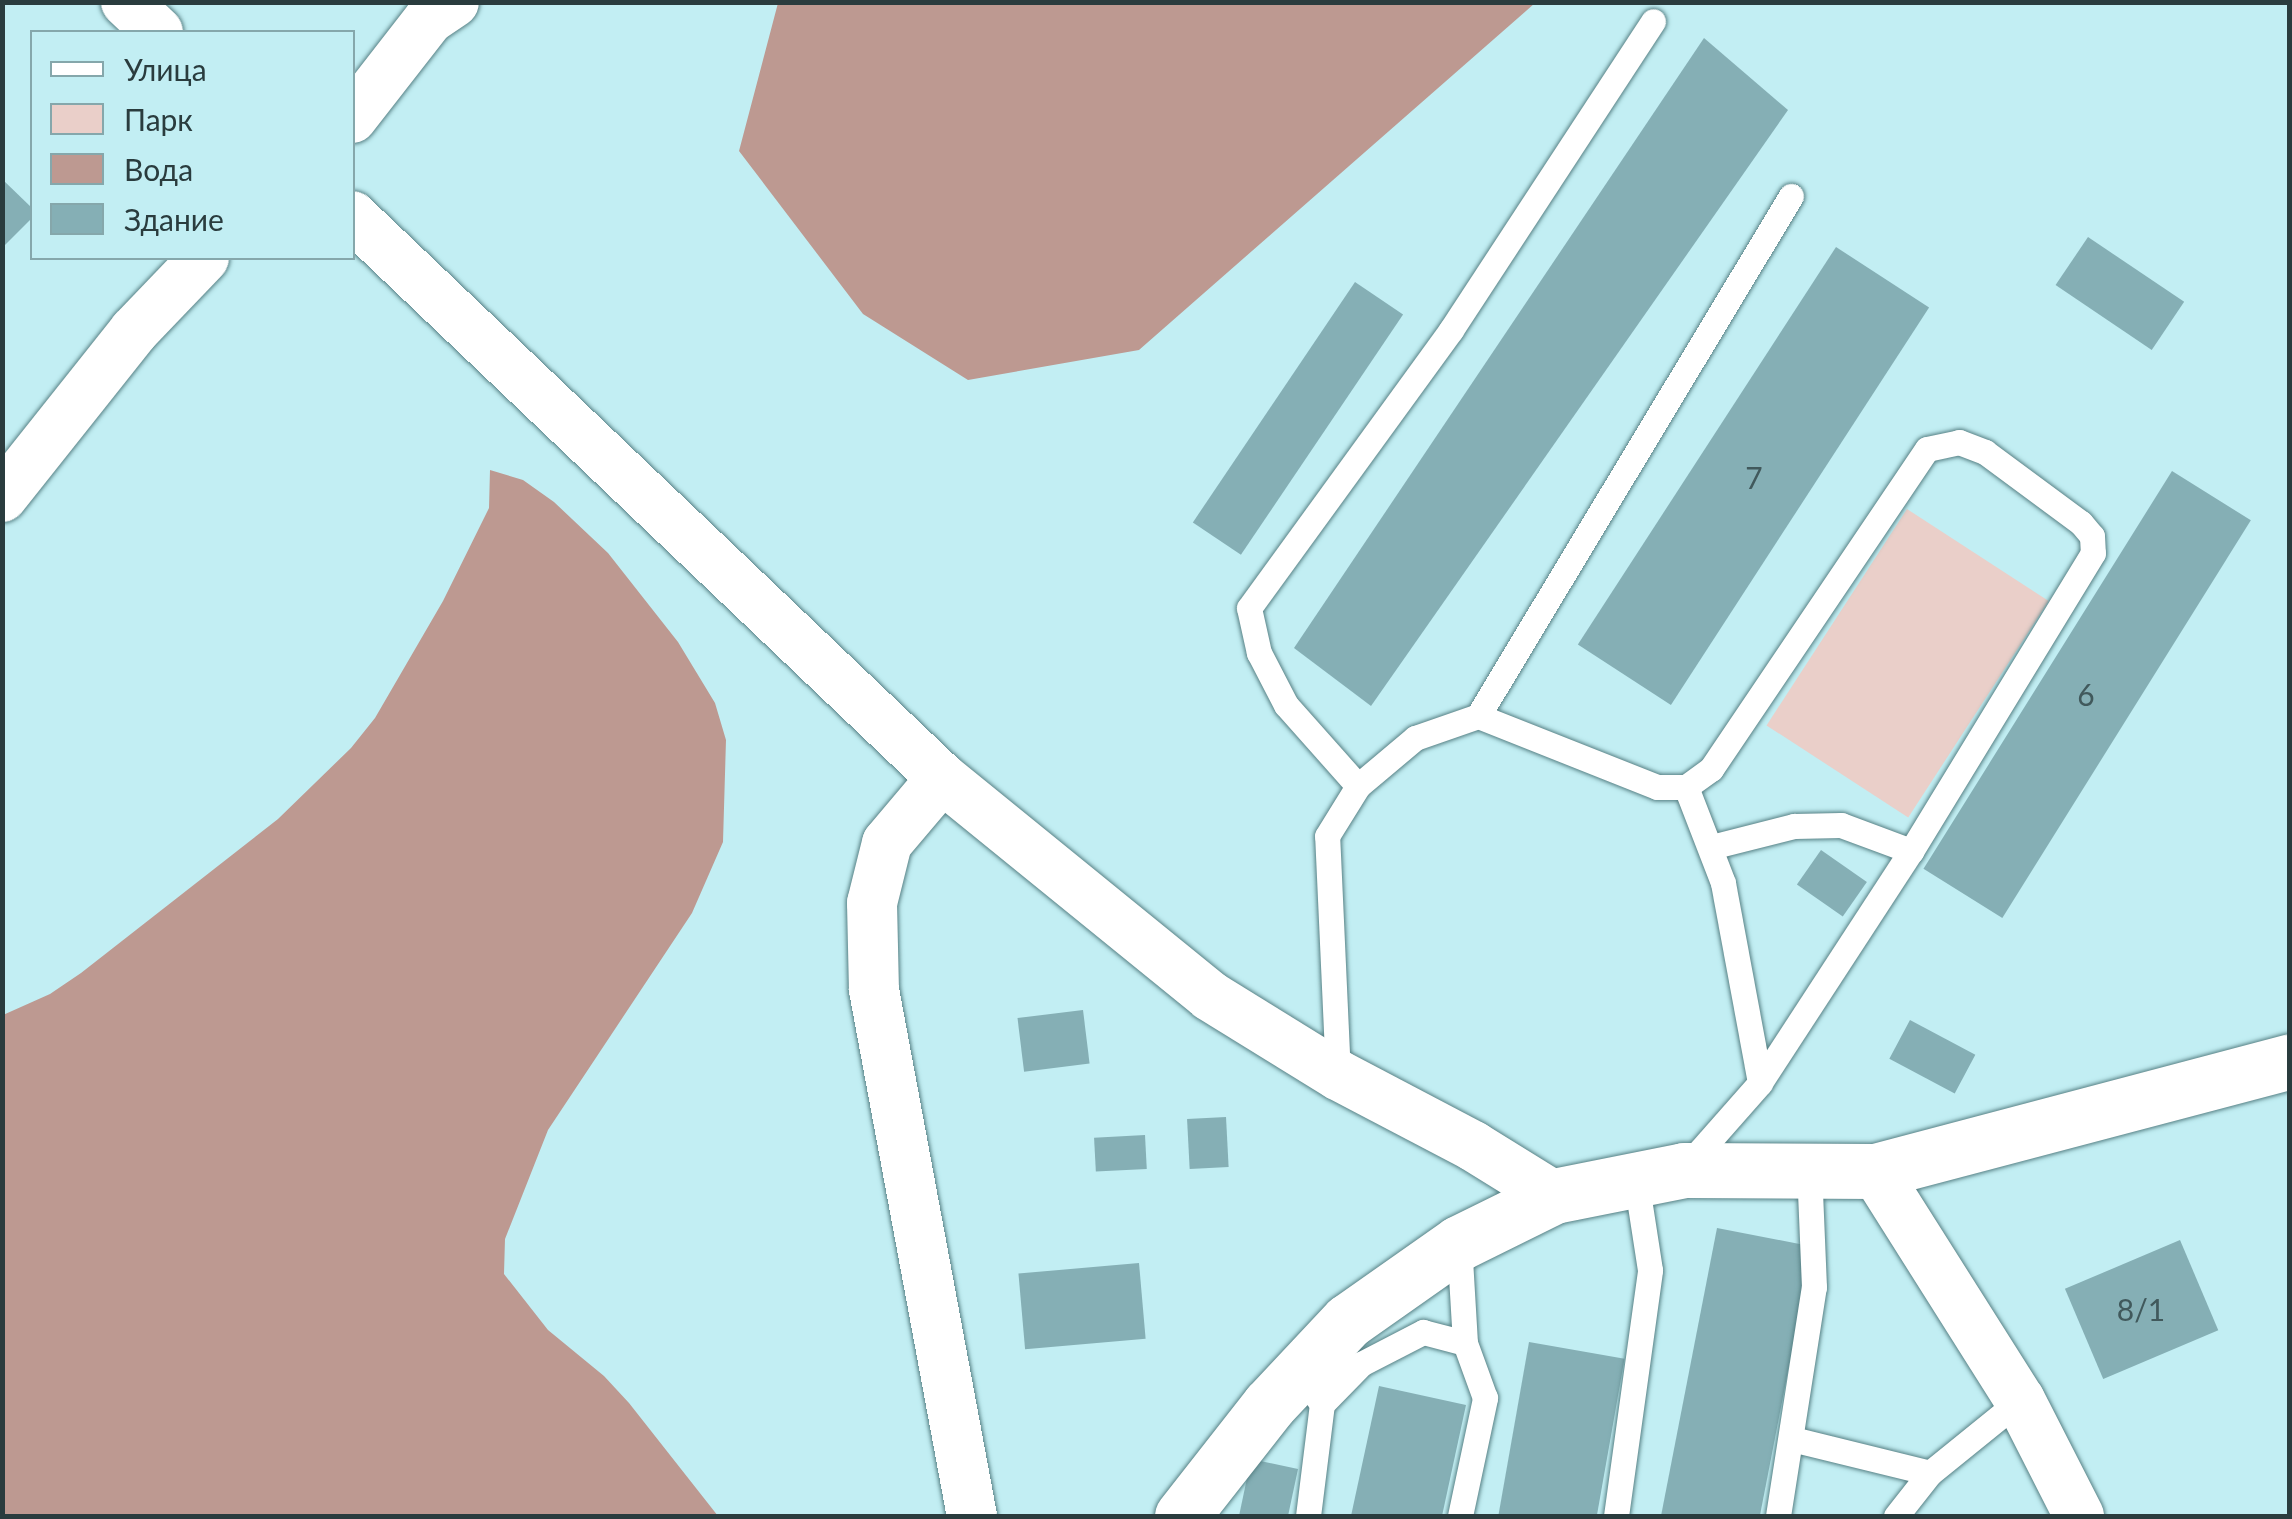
<!DOCTYPE html>
<meta charset="utf-8">
<style>
body{margin:0}
#map{position:relative;width:2292px;height:1519px;overflow:hidden;background:#c2eef3;font-family:Lato,sans-serif}
div>[style]{position:absolute}
[style*='--x']{left:calc(var(--x)*1px);top:calc(var(--y)*1px);width:calc(var(--w)*1px);rotate:calc(var(--a)*1deg)}
.green>*{inset:0;background:#eacfc9;transform-origin:0 0}
.water>*{inset:0;background:#bd9991}
.building>*{inset:0;background:#85afb5;transform-origin:0 0}
.roads{filter:drop-shadow(0 0 2px #578185) drop-shadow(0 0 2px #578185)}
.service>*{height:25px;margin:-12.5px;padding:0 12.5px;transform-origin:12.5px;border-radius:12.5px;background:#fff}
.minor>*{height:50px;margin:-25px;padding:0 25px;transform-origin:25px;border-radius:25px;background:#fff}
.tertiary>*{height:55px;margin:-27.5px;padding:0 27.5px;transform-origin:27.5px;border-radius:27.5px;background:#fff}
span{translate:-50% -50%;white-space:nowrap;text-align:center;line-height:1.15;-webkit-text-stroke:9px #c2eef3;paint-order:stroke}
.number-label{font-size:30px;color:#41595c}
.number-label span{-webkit-text-stroke-width:0}
.frame{position:absolute;inset:0;border:5px solid #2a3c3e;pointer-events:none}
.legend{position:absolute;left:30px;top:30px;width:325px;height:230px;box-sizing:border-box;background:#c2eef3;border:2px solid #85a7ab;margin:0;padding:12px 18px;list-style:none;font-size:30px;color:#2a3c3e}
.legend li{display:flex;align-items:center;gap:20px;height:50px}
.legend b{width:50px;border:2px solid #85a7ab}
</style>
<div id="map">
<div class="green">
<div style="left:1907px;top:509px;width:169px;height:258px;rotate:33deg"></div>
</div>
<div class="water">
<div style="clip-path:polygon(778px 3px,778px 2px,1535px 3px,1139px 350px,968px 380px,863px 314px,739px 151px)"></div>
<div style="clip-path:polygon(490px 470px,523px 480px,554px 502px,608px 553px,678px 642px,715px 703px,726px 740px,723px 842px,692px 913px,548px 1130px,505px 1239px,504px 1274px,548px 1330px,604px 1376px,629px 1403px,718px 1516px,3px 1516px,3px 1015px,50px 994px,81px 973px,278px 819px,351px 748px,375px 718px,443px 601px,489px 508px)"></div>
</div>
<div class="building">
<div style="clip-path:polygon(1704px 38px,1788px 110px,1371px 706px,1294px 648px)"></div>
<div style="clip-path:polygon(2px 179px,32px 208px,32px 218px,2px 248px)"></div>
<div style="left:2088px;top:237px;width:116px;height:58px;rotate:34deg"></div>
<div style="left:1836px;top:247px;width:111px;height:474px;rotate:33deg"></div>
<div style="left:1355px;top:282px;width:58px;height:290px;rotate:34deg"></div>
<div style="left:2172px;top:471px;width:93px;height:469px;rotate:32deg"></div>
<div style="left:1821px;top:850px;width:56px;height:42px;rotate:35deg"></div>
<div style="left:1083px;top:1010px;width:54px;height:66px;rotate:83deg"></div>
<div style="left:1910px;top:1020px;width:74px;height:44px;rotate:28deg"></div>
<div style="left:1226px;top:1117px;width:50px;height:39px;rotate:87deg"></div>
<div style="left:1145px;top:1135px;width:34px;height:51px;rotate:87deg"></div>
<div style="left:1717px;top:1228px;width:97px;height:293px;rotate:11deg"></div>
<div style="left:2180px;top:1240px;width:98px;height:125px;rotate:67deg"></div>
<div style="left:1139px;top:1263px;width:76px;height:121px;rotate:85deg"></div>
<div style="left:1529px;top:1342px;width:97px;height:177px;rotate:10deg"></div>
<div style="clip-path:polygon(1379px 1386px,1466px 1405px,1442px 1516px,1351px 1516px)"></div>
<div style="clip-path:polygon(1251px 1459px,1298px 1469px,1288px 1516px,1239px 1516px)"></div>
</div>
<div class="roads">
<div class="service">
<div style="--x:1478;--y:716;--w:607;--a:-58.96"></div>
<div style="--x:1358;--y:786;--w:108;--a:-131.6"></div>
<div style="--x:1286;--y:705;--w:59;--a:-117.4"></div>
<div style="--x:1259;--y:653;--w:46;--a:-102.5"></div>
<div style="--x:1249;--y:608;--w:344;--a:-54"></div>
<div style="--x:1451;--y:330;--w:369;--a:-56.8"></div>
<div style="--x:1686;--y:787;--w:103;--a:68.9"></div>
<div style="--x:1723;--y:883;--w:203;--a:79.5"></div>
<div style="--x:1711;--y:847;--w:86;--a:-14.2"></div>
<div style="--x:1794;--y:826;--w:47;--a:-1.2"></div>
<div style="--x:1841;--y:825;--w:75;--a:20.4"></div>
<div style="--x:1338;--y:1075;--w:239;--a:-92.6"></div>
<div style="--x:1327;--y:836;--w:59;--a:-58.2"></div>
<div style="--x:1358;--y:786;--w:75;--a:-40.1"></div>
<div style="--x:1415;--y:738;--w:67;--a:-19.2"></div>
<div style="--x:1478;--y:716;--w:193;--a:21.6"></div>
<div style="--x:1657;--y:787;--w:29;--a:0"></div>
<div style="--x:1686;--y:787;--w:31;--a:-36"></div>
<div style="--x:1711;--y:769;--w:386;--a:-56"></div>
<div style="--x:1927;--y:449;--w:33;--a:-12"></div>
<div style="--x:1959;--y:442;--w:28;--a:21"></div>
<div style="--x:1985;--y:452;--w:119;--a:36.5"></div>
<div style="--x:2081;--y:523;--w:17;--a:50"></div>
<div style="--x:2092;--y:536;--w:17;--a:87"></div>
<div style="--x:2093;--y:553;--w:349;--a:121.4"></div>
<div style="--x:1911;--y:851;--w:277;--a:123.1"></div>
<div style="--x:1760;--y:1083;--w:112;--a:131.4"></div>
<div style="--x:1322;--y:1404;--w:56;--a:-45.7"></div>
<div style="--x:1361;--y:1364;--w:70;--a:-27.3"></div>
<div style="--x:1423;--y:1332;--w:43;--a:14.7"></div>
<div style="--x:1465;--y:1343;--w:100;--a:-93.4"></div>
<div style="--x:1792;--y:1439;--w:142;--a:13.8"></div>
<div style="--x:1930;--y:1473;--w:116;--a:-39"></div>
<div style="--x:1308;--y:1516;--w:113;--a:-82.9"></div>
<div style="--x:1322;--y:1404;--w:14;--a:-126"></div>
<div style="--x:1460;--y:1516;--w:121;--a:-78"></div>
<div style="--x:1485;--y:1398;--w:59;--a:-110"></div>
<div style="--x:1616;--y:1516;--w:248;--a:-82.1"></div>
<div style="--x:1650;--y:1270;--w:91;--a:-98.8"></div>
<div style="--x:1778;--y:1516;--w:232;--a:-81.1"></div>
<div style="--x:1814;--y:1287;--w:117;--a:-92.4"></div>
<div style="--x:1896;--y:1516;--w:55;--a:-51.7"></div>
</div>
<div class="minor">
<div style="--x:126;--y:2;--w:44;--a:43.2"></div>
<div style="--x:352;--y:118;--w:125;--a:-52.1"></div>
<div style="--x:429;--y:19;--w:30;--a:-34"></div>
<div style="--x:352;--y:216;--w:815;--a:43.61"></div>
<div style="--x:942;--y:778;--w:345;--a:39.1"></div>
<div style="--x:1210;--y:996;--w:150;--a:31.7"></div>
<div style="--x:1338;--y:1075;--w:153;--a:27.7"></div>
<div style="--x:1473;--y:1146;--w:95;--a:31.7"></div>
<div style="--x:2;--y:497;--w:212;--a:-51.5"></div>
<div style="--x:134;--y:331;--w:101;--a:-46.2"></div>
<div style="--x:942;--y:778;--w:85;--a:130.2"></div>
<div style="--x:887;--y:843;--w:62;--a:104"></div>
<div style="--x:872;--y:903;--w:87;--a:88.7"></div>
<div style="--x:874;--y:990;--w:535;--a:79.45"></div>
<div style="--x:1875;--y:1171;--w:271;--a:57.7"></div>
<div style="--x:2020;--y:1400;--w:130;--a:63"></div>
</div>
<div class="tertiary">
<div style="--x:1182;--y:1516;--w:141;--a:-51.9"></div>
<div style="--x:1269;--y:1405;--w:115;--a:-46.8"></div>
<div style="--x:1348;--y:1321;--w:136;--a:-35.1"></div>
<div style="--x:1459;--y:1243;--w:106;--a:-26.3"></div>
<div style="--x:1554;--y:1196;--w:133;--a:-11.3"></div>
<div style="--x:1684;--y:1170;--w:191;--a:0.3"></div>
<div style="--x:1875;--y:1171;--w:429;--a:-14.8"></div>
</div>
</div>
<div class="number-label">
<span style="left:1754px;top:477px">7</span>
<span style="left:2086px;top:694px">6</span>
<span style="left:2141px;top:1309px">8/1</span>
</div>
<div class="frame"></div>
<ul class="legend">
<li><b style="height:12px;background:#fff"></b>Улица</li>
<li><b style="height:28px;background:#eacfc9"></b>Парк</li>
<li><b style="height:28px;background:#bd9991"></b>Вода</li>
<li><b style="height:28px;background:#85afb5"></b>Здание</li>
</ul>
</div>
